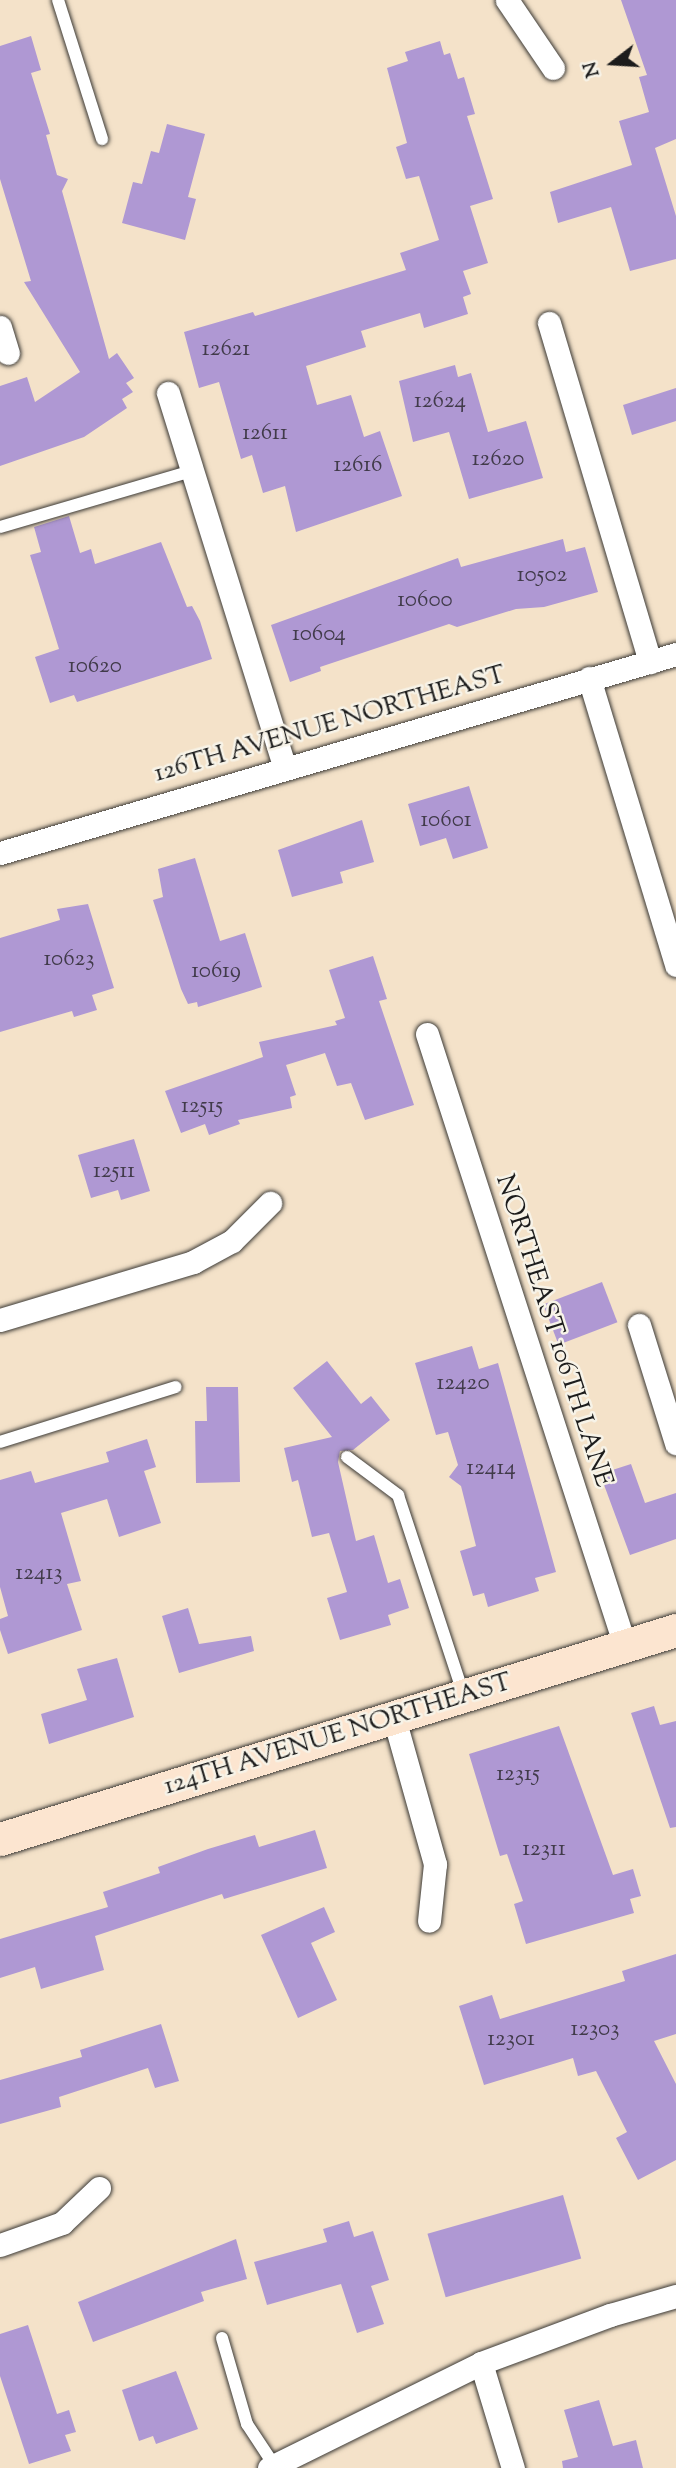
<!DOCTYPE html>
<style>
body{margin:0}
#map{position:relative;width:676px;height:2468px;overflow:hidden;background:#f4e2c9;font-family:"Sorts Mill Goudy",serif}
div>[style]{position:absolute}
.building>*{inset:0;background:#af98d3;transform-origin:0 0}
.roads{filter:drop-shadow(0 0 2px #3c3a36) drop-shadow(0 0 2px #3c3a36)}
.lane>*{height:12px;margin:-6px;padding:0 6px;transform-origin:6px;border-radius:6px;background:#fff}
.street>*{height:23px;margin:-11.5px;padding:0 11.5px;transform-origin:11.5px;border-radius:11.5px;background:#fff}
.secondary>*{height:33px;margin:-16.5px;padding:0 16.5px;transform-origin:16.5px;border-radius:16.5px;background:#fce5d0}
span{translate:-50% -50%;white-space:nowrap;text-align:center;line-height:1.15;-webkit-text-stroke:5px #f7f3e8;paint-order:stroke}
.number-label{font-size:23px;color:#413b4a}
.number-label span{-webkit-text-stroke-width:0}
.street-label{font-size:26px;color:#1c1c1c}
.north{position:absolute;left:578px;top:28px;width:70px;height:70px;-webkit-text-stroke:5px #f7f3e8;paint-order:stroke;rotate:253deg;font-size:19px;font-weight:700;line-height:28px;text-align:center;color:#1c1c1c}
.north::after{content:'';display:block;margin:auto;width:24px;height:32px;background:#1c1c1c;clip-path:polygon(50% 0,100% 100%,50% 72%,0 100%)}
</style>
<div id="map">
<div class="building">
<i style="clip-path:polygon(621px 0,676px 0,676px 139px,655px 148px,676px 216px,676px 259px,630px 271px,611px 207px,558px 223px,550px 192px,632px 165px,619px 121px,649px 112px,639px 77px,647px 75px)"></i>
<i style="clip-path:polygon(31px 36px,41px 70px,31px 73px,50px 134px,46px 135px,57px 175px,68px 179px,62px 191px,109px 359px,117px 353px,134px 378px,126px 383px,133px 392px,122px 399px,127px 408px,84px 437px,0 466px,0 386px,27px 377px,35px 402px,80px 372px,24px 282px,31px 281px,0 179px,0 46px)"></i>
<i style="clip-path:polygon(440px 41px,444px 55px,450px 53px,458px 79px,464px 77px,475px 114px,467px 116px,493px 199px,470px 206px,488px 263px,463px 271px,471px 294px,463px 297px,468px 314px,424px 328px,420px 313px,361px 331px,366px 347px,306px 366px,317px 405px,351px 395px,364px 437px,380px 431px,402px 496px,296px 532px,285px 486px,263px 493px,252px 455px,241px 459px,219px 382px,199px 388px,184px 332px,253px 312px,255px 316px,406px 270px,400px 253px,439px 240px,419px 176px,406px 179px,396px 147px,407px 143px,387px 68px,408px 61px,405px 52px)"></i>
<i style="clip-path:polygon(167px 124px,205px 134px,188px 197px,196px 199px,185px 240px,122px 223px,133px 182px,142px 184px,151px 151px,159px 153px)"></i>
<i style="clip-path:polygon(455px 365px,458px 377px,471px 373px,488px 432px,526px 421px,543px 478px,469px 499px,449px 432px,413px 442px,399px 381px)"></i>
<i style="clip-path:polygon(676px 388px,676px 421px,632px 435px,623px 405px)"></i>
<i style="clip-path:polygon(69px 516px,80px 553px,91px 549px,95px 564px,161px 542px,187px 607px,192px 606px,200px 621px,212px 659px,77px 702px,74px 695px,50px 703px,35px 657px,59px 649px,30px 555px,41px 552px,34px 527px)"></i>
<i style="clip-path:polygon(563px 539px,566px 552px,585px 547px,598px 592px,544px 607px,516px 609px,457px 627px,449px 624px,320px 667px,321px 671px,290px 682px,271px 625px,458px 558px,461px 567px)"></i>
<i style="clip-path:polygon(469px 786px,488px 848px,453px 859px,446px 838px,420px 846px,408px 804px)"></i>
<i style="clip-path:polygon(362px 820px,374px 862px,340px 872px,343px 883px,292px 897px,278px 850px)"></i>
<i style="clip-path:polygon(195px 858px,220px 941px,245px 933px,262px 987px,198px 1007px,197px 1002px,188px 1004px,181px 989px,153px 900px,163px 897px,158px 869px)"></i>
<i style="clip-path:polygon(88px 904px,114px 988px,92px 995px,97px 1010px,74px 1017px,72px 1011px,0 1032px,0 938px,60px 920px,57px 909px)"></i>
<i style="clip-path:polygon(373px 956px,387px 999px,379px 1001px,414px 1105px,365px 1120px,351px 1083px,337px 1086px,325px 1053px,286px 1065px,296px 1095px,290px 1097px,292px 1108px,238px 1120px,240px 1124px,209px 1135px,205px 1124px,181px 1133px,165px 1091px,263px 1057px,259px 1042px,337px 1025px,335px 1021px,345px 1018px,329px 970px)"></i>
<i style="clip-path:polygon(134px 1139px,150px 1191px,121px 1200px,118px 1190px,91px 1198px,78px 1155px)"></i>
<i style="left:602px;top:1282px;width:43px;height:63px;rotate:69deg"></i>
<i style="clip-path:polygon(472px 1346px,479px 1369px,498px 1363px,556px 1572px,535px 1578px,539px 1591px,488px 1607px,484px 1593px,473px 1596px,460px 1551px,476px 1546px,461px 1486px,449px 1477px,458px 1465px,448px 1432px,436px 1435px,415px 1363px)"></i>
<i style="clip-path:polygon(327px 1361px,361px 1404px,371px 1396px,390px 1420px,353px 1450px,340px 1451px,338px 1462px,356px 1541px,374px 1535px,388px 1583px,400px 1579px,409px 1608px,388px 1615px,391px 1625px,340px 1640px,327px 1598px,347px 1592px,329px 1533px,312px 1537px,298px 1480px,292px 1482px,284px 1448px,332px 1437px,293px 1388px)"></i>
<i style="clip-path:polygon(206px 1387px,238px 1387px,240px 1482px,196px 1483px,195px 1421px,207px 1421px)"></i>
<i style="clip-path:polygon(147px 1439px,156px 1467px,144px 1471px,161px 1523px,119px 1537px,107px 1499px,61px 1513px,81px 1581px,67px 1584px,82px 1630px,8px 1654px,0 1630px,0 1619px,8px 1616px,0 1587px,0 1480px,31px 1471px,35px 1483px,109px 1462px,106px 1452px)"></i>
<i style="clip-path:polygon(631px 1464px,645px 1503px,676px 1493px,676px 1539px,630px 1555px,600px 1474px)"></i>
<i style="clip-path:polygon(188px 1608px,199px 1644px,251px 1636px,254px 1651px,179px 1673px,162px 1616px)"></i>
<i style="clip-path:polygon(117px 1658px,134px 1717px,49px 1744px,41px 1714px,87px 1700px,77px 1669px)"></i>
<i style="clip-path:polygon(654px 1706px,660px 1725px,676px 1721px,676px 1827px,670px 1828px,631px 1713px)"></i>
<i style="clip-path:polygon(559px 1726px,613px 1875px,633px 1869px,641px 1896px,630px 1899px,634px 1913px,526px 1944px,514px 1904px,523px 1901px,507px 1854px,500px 1856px,469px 1754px)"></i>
<i style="clip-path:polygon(315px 1830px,327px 1868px,224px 1899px,222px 1894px,95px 1936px,104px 1970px,41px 1989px,35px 1967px,0 1978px,0 1939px,108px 1907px,103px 1892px,160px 1873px,158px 1867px,208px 1849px,255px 1835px,259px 1847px)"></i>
<i style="clip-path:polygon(324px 1907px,335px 1932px,311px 1943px,337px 2000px,298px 2018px,261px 1935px)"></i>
<i style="clip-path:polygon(676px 1954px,676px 2034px,654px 2041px,676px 2084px,676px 2160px,638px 2180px,616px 2138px,627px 2132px,596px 2071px,578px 2076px,573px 2058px,484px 2085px,459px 2006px,492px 1995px,500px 2019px,625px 1981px,622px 1971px)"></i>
<i style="clip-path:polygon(161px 2024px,179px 2081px,155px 2088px,148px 2068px,59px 2097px,61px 2107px,0 2124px,0 2080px,82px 2057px,80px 2050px)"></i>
<i style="left:563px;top:2195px;width:66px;height:141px;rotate:74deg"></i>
<i style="clip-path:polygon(349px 2221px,354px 2237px,373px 2231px,389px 2280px,371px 2286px,384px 2324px,357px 2333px,341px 2284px,267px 2305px,254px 2262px,327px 2242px,323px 2229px)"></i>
<i style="clip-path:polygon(236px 2239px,247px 2279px,201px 2292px,204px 2301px,93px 2342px,78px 2302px)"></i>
<i style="clip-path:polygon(28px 2325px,57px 2414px,69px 2410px,76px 2432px,65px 2435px,71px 2451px,29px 2464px,0 2376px,0 2334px)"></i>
<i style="clip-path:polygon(176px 2371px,198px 2429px,156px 2444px,153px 2436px,139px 2441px,122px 2390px)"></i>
<i style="clip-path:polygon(599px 2400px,613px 2446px,636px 2440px,643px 2468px,563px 2468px,562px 2461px,578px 2457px,564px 2410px)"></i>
</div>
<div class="roads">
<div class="lane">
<i style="left:58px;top:0;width:146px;rotate:72.4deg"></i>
<i style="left:0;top:527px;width:199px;rotate:-16.3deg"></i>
<i style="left:0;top:1442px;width:184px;rotate:-17.4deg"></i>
<i style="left:347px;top:1457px;width:64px;rotate:36.7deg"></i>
<i style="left:398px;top:1495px;width:212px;rotate:71.8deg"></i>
<i style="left:222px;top:2338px;width:90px;rotate:73.8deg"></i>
<i style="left:247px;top:2424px;width:49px;rotate:56.6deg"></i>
</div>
<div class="street">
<i style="left:507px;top:0;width:82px;rotate:55.9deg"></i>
<i style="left:549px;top:323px;width:354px;rotate:73.4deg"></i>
<i style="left:0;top:327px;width:27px;rotate:73deg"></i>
<i style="left:168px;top:393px;width:391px;rotate:72.7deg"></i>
<i style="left:589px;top:678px;width:300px;rotate:73.1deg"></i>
<i style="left:0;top:853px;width:705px;rotate:-16.4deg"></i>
<i style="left:427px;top:1034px;width:643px;rotate:72.07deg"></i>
<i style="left:0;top:1320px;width:202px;rotate:-16.7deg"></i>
<i style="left:193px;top:1262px;width:44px;rotate:-28.3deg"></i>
<i style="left:232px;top:1241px;width:54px;rotate:-45deg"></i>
<i style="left:639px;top:1325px;width:124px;rotate:72.6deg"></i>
<i style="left:394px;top:1718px;width:152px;rotate:74.3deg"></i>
<i style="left:435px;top:1864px;width:57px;rotate:96deg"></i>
<i style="left:0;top:2245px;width:66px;rotate:-19.5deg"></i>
<i style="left:62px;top:2223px;width:51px;rotate:-43.4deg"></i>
<i style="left:481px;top:2363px;width:110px;rotate:73.1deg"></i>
<i style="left:269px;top:2468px;width:237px;rotate:-26.3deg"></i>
<i style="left:481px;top:2363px;width:138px;rotate:-20.4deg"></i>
<i style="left:610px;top:2315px;width:69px;rotate:-16.1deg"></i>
</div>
<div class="secondary">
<i style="left:0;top:1839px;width:708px;rotate:-17.18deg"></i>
</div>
</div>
<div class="number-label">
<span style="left:226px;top:350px">12621</span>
<span style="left:440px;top:402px">12624</span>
<span style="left:265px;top:434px">12611</span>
<span style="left:498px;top:460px">12620</span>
<span style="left:358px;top:466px">12616</span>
<span style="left:542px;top:576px">10502</span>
<span style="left:425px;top:601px">10600</span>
<span style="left:319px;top:635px">10604</span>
<span style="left:95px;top:667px">10620</span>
<span style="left:446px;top:821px">10601</span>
<span style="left:69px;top:960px">10623</span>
<span style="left:216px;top:972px">10619</span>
<span style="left:202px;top:1107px">12515</span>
<span style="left:114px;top:1172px">12511</span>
<span style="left:463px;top:1384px">12420</span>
<span style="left:491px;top:1469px">12414</span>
<span style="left:39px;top:1574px">12413</span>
<span style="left:518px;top:1775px">12315</span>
<span style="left:544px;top:1850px">12311</span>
<span style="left:595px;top:2030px">12303</span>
<span style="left:511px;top:2040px">12301</span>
</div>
<div class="street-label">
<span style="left:330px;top:725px;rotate:-16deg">126TH AVENUE NORTHEAST</span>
<span style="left:553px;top:1331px;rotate:72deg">NORTHEAST 106TH LANE</span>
<span style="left:338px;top:1735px;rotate:-17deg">124TH AVENUE NORTHEAST</span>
</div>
<div class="north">N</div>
</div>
